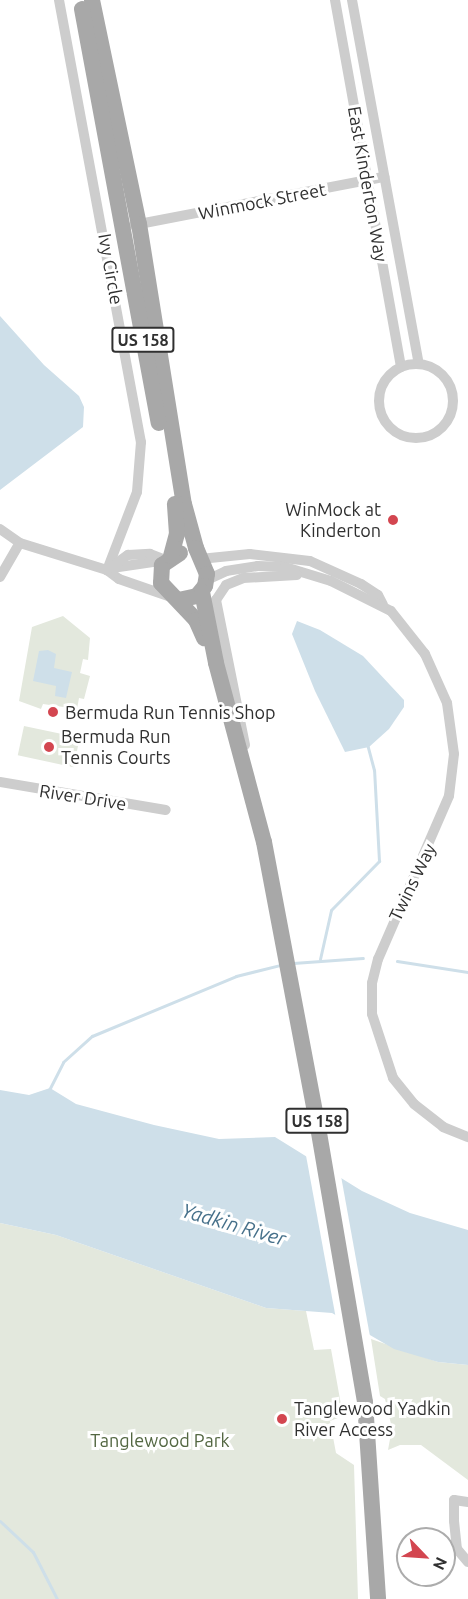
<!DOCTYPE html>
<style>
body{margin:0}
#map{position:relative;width:468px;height:1599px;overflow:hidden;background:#fff;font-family:Ubuntu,sans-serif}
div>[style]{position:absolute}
.green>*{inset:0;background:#e3e8dd;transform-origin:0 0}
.water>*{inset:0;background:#cedfe9}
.pier>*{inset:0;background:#fff}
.stream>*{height:3px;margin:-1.5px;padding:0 1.5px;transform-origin:1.5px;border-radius:1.5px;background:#cedfe9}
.minor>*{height:10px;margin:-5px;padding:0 5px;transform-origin:5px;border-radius:5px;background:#cdcdcd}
.minor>.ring{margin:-5px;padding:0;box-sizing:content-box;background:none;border:10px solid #cdcdcd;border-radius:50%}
.primary>*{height:16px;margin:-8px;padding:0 8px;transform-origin:8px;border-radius:8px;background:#a8a8a8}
.dots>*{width:16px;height:16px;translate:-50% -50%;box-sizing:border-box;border:3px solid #fff;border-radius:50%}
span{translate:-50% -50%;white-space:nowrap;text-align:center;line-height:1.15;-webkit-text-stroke:6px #fff;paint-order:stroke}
.shield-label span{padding:2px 4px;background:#fff;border:2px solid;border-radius:4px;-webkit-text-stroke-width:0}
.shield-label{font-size:16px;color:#303030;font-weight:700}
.street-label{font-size:18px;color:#303030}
.poi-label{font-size:18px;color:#303030}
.right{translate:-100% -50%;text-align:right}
.left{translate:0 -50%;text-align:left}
.park-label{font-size:18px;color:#536742}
.water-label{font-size:20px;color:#46708a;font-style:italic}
.north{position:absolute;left:396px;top:1527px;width:60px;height:60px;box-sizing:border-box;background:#fff;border:2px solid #acacac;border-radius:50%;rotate:115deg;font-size:16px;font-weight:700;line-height:24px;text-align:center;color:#303030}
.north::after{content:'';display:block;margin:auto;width:21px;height:27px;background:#d34650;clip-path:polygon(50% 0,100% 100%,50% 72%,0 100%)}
</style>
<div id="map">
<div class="green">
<i style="clip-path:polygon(63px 616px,90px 638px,88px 660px,83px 659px,80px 673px,90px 676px,84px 699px,79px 698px,77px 709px,43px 704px,41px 709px,19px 701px,32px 627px)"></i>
<i style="left:24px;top:726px;width:57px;height:30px;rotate:12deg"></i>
<i style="clip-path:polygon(0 1223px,56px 1235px,266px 1308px,306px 1311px,314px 1350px,331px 1349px,343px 1416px,330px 1421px,336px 1453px,354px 1465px,358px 1599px,0 1599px)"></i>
<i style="clip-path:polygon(371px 1339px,438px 1362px,468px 1365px,468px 1480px,421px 1445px,400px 1445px,388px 1450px,392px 1428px,385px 1399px,380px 1396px)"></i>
</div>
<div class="water">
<i style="clip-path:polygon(0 316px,44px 365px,79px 396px,84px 407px,83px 427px,0 490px)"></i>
<i style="clip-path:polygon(297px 621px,320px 630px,363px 656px,404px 700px,404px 707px,389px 729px,369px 747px,345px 752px,315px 691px,292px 634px)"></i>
<i style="clip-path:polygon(48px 650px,56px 654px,54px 668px,72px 672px,66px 698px,55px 696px,56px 686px,33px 681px,39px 651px)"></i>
<i style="clip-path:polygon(50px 1088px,76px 1104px,154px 1125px,219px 1139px,275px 1137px,362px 1191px,410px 1213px,468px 1230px,468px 1365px,438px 1362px,394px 1349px,332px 1313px,266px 1308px,56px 1235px,0 1223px,0 1090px,29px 1095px)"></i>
</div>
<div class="pier">
<i style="clip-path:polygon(305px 1150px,341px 1176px,371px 1342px,336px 1319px)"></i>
</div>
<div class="stream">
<i style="left:320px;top:959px;width:50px;rotate:-77.3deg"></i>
<i style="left:331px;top:910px;width:69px;rotate:-45.6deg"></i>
<i style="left:379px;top:861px;width:91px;rotate:-93.1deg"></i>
<i style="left:374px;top:770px;width:28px;rotate:-105deg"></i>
<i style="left:397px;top:961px;width:72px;rotate:8.8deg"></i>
<i style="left:293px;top:963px;width:70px;rotate:-4.1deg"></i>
<i style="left:49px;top:1090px;width:31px;rotate:-63deg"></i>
<i style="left:63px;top:1062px;width:39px;rotate:-42deg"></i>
<i style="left:92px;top:1036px;width:156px;rotate:-22.6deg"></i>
<i style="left:236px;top:976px;width:45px;rotate:-14deg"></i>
<i style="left:0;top:1521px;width:45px;rotate:43.2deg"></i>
<i style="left:33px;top:1552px;width:53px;rotate:62.9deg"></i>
</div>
<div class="minor">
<i style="left:59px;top:0;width:450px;rotate:79.5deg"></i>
<i style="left:141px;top:442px;width:50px;rotate:94.6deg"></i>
<i style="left:137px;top:492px;width:84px;rotate:111deg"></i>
<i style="left:335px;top:0;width:373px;rotate:79.8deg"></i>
<i style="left:352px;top:0;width:370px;rotate:79.6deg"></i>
<i style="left:134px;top:225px;width:255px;rotate:-10.9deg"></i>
<i class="ring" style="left:379px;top:364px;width:64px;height:64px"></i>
<i style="left:0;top:529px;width:24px;rotate:35deg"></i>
<i style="left:20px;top:543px;width:91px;rotate:17.2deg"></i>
<i style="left:107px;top:570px;width:15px;rotate:37deg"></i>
<i style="left:119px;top:579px;width:55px;rotate:19.1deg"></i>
<i style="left:200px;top:559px;width:50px;rotate:-5.7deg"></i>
<i style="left:250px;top:554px;width:60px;rotate:6.7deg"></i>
<i style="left:310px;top:561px;width:56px;rotate:24.3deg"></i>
<i style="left:361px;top:584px;width:20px;rotate:33deg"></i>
<i style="left:378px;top:595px;width:11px;rotate:63deg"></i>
<i style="left:112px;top:568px;width:55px;rotate:-8.4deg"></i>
<i style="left:107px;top:570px;width:26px;rotate:-36deg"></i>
<i style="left:128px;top:555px;width:22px;rotate:-3deg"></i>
<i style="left:150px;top:554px;width:17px;rotate:21deg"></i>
<i style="left:0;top:577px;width:39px;rotate:-60deg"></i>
<i style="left:207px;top:580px;width:21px;rotate:-25deg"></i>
<i style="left:226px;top:571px;width:32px;rotate:-9deg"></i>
<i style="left:258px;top:566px;width:27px;rotate:2deg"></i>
<i style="left:285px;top:567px;width:48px;rotate:16.9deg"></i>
<i style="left:331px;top:581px;width:67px;rotate:26.6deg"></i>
<i style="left:391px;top:611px;width:55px;rotate:51.7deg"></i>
<i style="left:425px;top:654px;width:54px;rotate:65.8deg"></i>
<i style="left:447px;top:703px;width:51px;rotate:82.2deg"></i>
<i style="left:454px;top:754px;width:42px;rotate:96.8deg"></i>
<i style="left:449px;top:796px;width:178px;rotate:113.5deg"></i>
<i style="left:378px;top:959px;width:25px;rotate:104deg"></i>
<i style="left:372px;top:983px;width:31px;rotate:90deg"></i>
<i style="left:372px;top:1014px;width:67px;rotate:71.8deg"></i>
<i style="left:393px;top:1078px;width:33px;rotate:51deg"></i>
<i style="left:414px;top:1104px;width:37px;rotate:38deg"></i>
<i style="left:443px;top:1127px;width:27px;rotate:22deg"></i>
<i style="left:245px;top:745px;width:148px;rotate:-101.3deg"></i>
<i style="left:216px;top:600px;width:18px;rotate:-56deg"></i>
<i style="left:226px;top:585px;width:18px;rotate:-22deg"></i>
<i style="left:243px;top:578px;width:54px;rotate:-3.2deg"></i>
<i style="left:0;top:782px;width:168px;rotate:9.6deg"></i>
<i style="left:468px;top:1502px;width:14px;rotate:-172deg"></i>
<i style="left:454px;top:1500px;width:21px;rotate:90deg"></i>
<i style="left:454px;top:1521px;width:28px;rotate:84deg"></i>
<i style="left:457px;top:1549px;width:17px;rotate:50deg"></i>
</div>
<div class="primary">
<i style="left:92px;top:0;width:229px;rotate:78.2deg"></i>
<i style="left:139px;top:224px;width:284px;rotate:80.9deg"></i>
<i style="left:184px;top:504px;width:46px;rotate:74.7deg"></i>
<i style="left:196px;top:548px;width:28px;rotate:67deg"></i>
<i style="left:207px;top:574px;width:12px;rotate:99deg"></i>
<i style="left:205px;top:586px;width:13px;rotate:129deg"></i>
<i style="left:197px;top:596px;width:19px;rotate:168deg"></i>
<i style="left:82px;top:9px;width:421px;rotate:79.5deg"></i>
<i style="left:180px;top:553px;width:22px;rotate:146deg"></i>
<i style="left:162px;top:565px;width:18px;rotate:93deg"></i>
<i style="left:161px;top:583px;width:51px;rotate:46.6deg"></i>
<i style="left:196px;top:620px;width:20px;rotate:66deg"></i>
<i style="left:171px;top:556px;width:23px;rotate:-75deg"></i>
<i style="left:177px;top:534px;width:30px;rotate:-94deg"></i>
<i style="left:202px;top:592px;width:72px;rotate:78.8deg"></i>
<i style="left:216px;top:663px;width:185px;rotate:75deg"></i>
<i style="left:264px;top:842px;width:290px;rotate:79.3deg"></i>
<i style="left:318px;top:1127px;width:279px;rotate:80.3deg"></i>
<i style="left:365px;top:1402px;width:197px;rotate:86.2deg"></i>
</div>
<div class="dots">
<i style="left:393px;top:520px;background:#d34650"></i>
<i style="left:53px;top:712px;background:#d34650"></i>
<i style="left:49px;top:747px;background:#d34650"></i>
<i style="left:282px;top:1419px;background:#d34650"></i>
</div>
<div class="shield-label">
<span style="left:143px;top:340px">US 158</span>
<span style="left:317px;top:1121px">US 158</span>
</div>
<div class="street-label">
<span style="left:368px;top:184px;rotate:80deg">East Kinderton Way</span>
<span style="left:262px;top:201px;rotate:-11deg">Winmock Street</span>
<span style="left:111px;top:269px;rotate:80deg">Ivy Circle</span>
<span style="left:83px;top:797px;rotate:9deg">River Drive</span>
<span style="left:412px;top:882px;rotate:-64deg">Twins Way</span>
</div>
<div class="poi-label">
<span class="right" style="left:381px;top:520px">WinMock at<br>Kinderton</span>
<span class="left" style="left:65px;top:712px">Bermuda Run Tennis Shop</span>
<span class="left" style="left:61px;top:747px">Bermuda Run<br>Tennis Courts</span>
<span class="left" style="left:294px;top:1419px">Tanglewood Yadkin<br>River Access</span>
</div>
<div class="park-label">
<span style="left:160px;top:1440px">Tanglewood Park</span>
</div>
<div class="water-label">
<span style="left:234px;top:1224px;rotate:16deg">Yadkin River</span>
</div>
<div class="north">N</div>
</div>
